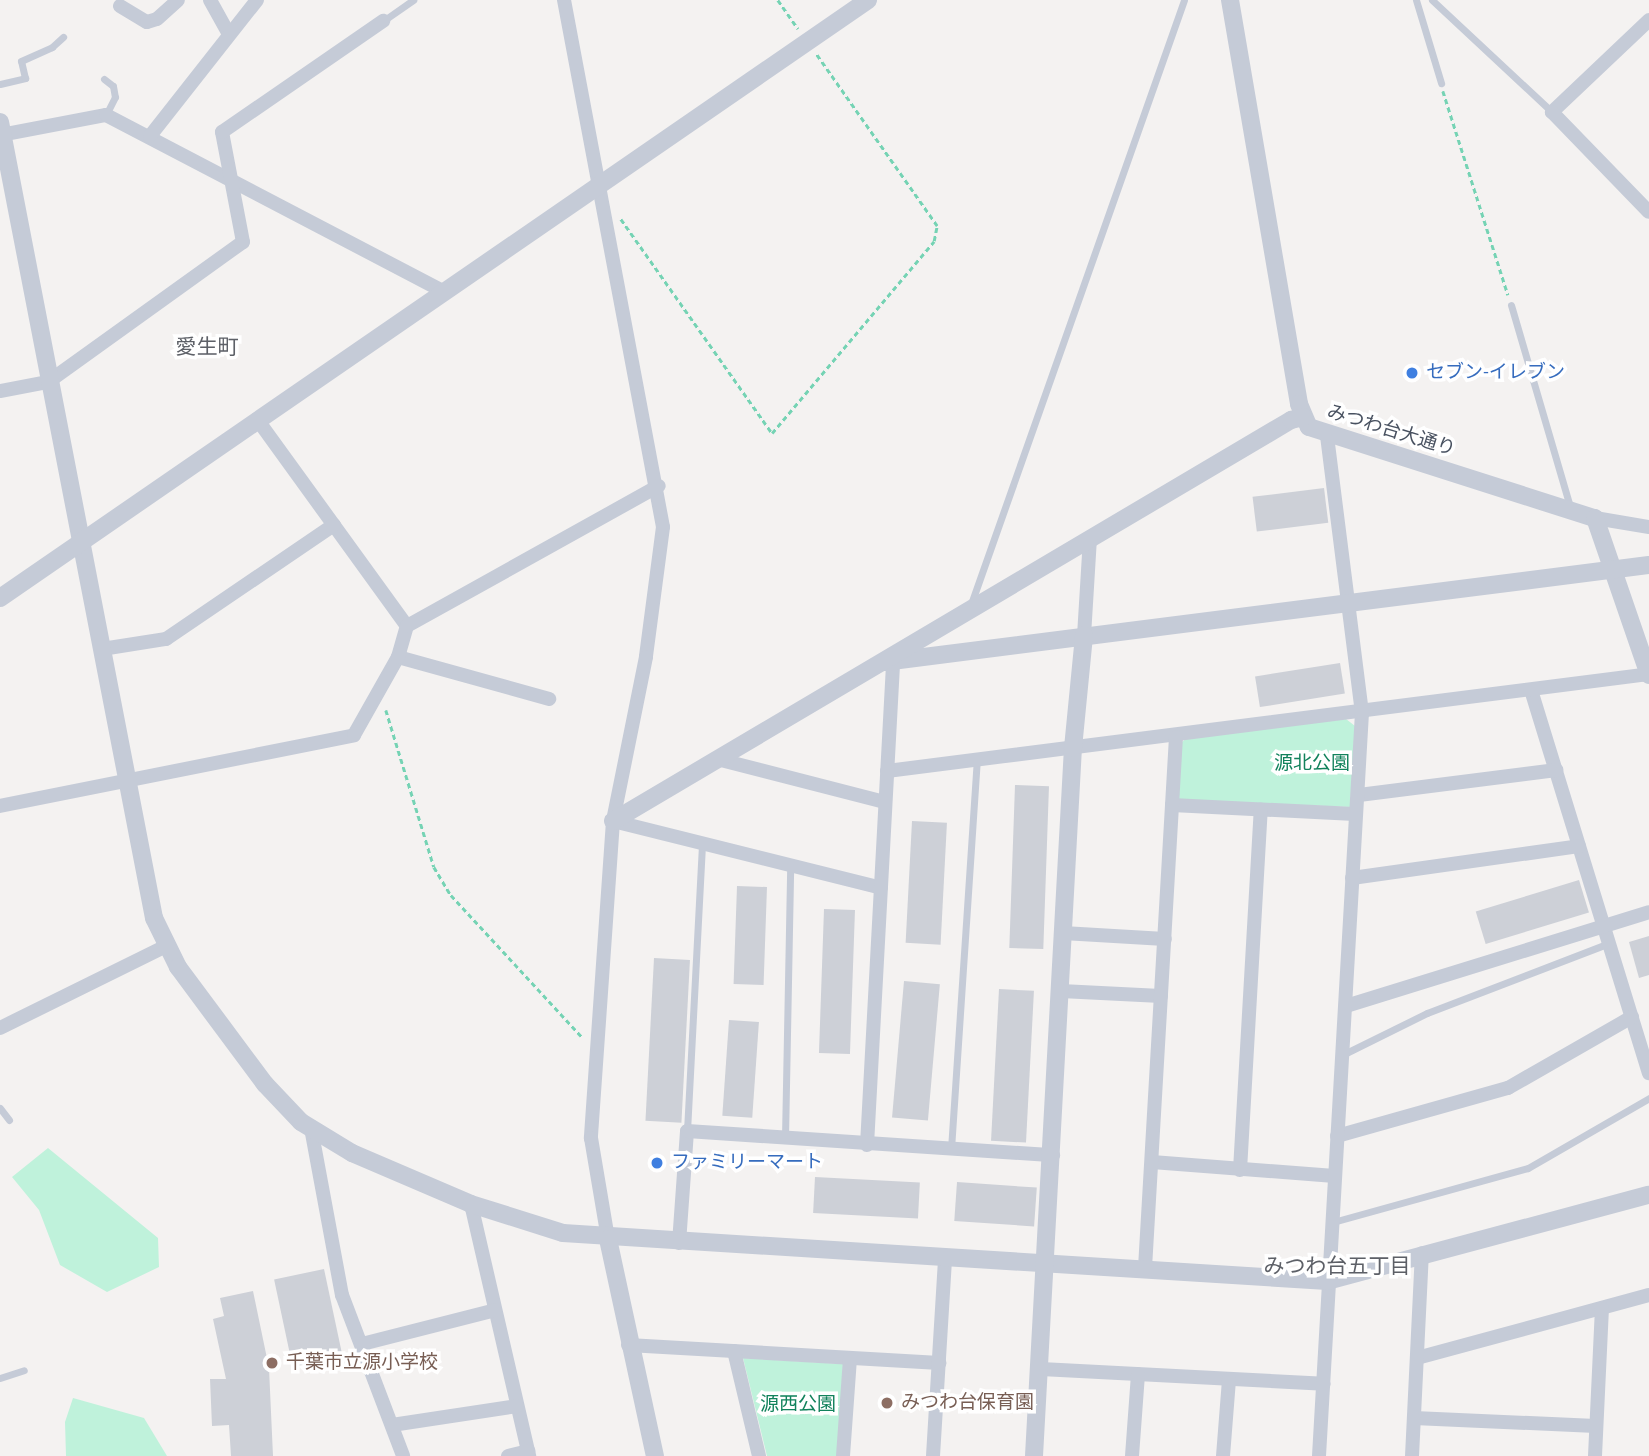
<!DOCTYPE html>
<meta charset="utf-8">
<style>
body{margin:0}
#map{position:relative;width:1649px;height:1456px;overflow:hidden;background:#f4f2f1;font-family:"Source Sans 3","Noto Sans JP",sans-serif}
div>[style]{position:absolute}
.green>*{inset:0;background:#bff2db}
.building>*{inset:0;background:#cdd0d7;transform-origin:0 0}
.path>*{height:2.5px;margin-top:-1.25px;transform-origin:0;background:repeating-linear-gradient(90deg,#75d3b4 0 5px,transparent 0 8.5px)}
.service>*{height:7px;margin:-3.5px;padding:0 3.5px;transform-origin:3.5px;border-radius:3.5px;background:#c5cbd7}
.minor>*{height:14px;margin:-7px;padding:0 7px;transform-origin:7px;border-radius:7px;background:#c5cbd7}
.tertiary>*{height:18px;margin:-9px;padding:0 9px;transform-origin:9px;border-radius:9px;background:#c5cbd7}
.dots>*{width:19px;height:19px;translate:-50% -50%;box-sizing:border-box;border:4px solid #fff;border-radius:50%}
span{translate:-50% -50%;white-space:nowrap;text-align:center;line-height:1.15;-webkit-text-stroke:7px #fff;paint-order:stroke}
.shop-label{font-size:19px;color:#366cbe}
.left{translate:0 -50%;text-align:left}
.street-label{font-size:19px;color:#485160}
.park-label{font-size:19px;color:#12825c}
.education-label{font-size:19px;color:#785e54}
.neighbourhood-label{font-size:21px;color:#5d6067}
</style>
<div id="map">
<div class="green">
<i style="clip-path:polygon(1346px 719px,1355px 726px,1350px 807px,1178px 800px,1182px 742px,1187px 738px)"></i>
<i style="clip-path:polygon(48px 1148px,158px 1238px,159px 1267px,107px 1292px,60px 1265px,39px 1210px,12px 1177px)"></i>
<i style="clip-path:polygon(743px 1358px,843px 1364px,838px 1456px,767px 1456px)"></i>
<i style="clip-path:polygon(73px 1398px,144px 1418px,167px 1456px,66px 1456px,65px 1422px)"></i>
</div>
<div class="building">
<i style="left:1324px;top:488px;width:35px;height:72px;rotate:83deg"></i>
<i style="left:1340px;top:663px;width:31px;height:86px;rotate:81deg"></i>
<i style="left:1015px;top:785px;width:34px;height:163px;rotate:2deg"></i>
<i style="left:912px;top:821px;width:35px;height:122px;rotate:3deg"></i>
<i style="left:1579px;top:880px;width:34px;height:108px;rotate:73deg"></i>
<i style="left:737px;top:886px;width:30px;height:98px;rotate:2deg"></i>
<i style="left:824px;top:909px;width:31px;height:144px;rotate:2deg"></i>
<i style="clip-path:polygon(1649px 936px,1649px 975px,1639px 978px,1629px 942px)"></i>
<i style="left:654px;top:958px;width:36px;height:163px;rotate:3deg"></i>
<i style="left:904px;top:981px;width:36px;height:137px;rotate:5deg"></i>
<i style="left:999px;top:989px;width:35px;height:152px;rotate:3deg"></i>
<i style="left:729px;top:1020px;width:30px;height:96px;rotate:4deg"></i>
<i style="left:815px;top:1177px;width:105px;height:36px;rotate:3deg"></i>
<i style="left:957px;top:1182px;width:80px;height:39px;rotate:4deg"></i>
<i style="left:324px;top:1269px;width:89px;height:51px;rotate:78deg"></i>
<i style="clip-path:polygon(253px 1291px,269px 1368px,273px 1456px,231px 1456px,229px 1425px,212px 1426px,210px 1379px,226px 1379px,213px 1319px,224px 1316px,220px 1298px)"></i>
</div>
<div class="path">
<i style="left:778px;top:0;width:35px;rotate:55deg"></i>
<i style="left:1443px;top:91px;width:214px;rotate:72.3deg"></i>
<i style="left:621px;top:219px;width:262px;rotate:54.8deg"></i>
<i style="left:772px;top:433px;width:251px;rotate:-49.8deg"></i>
<i style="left:934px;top:241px;width:15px;rotate:-79deg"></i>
<i style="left:937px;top:226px;width:210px;rotate:-125.1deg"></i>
<i style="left:386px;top:710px;width:164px;rotate:73deg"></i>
<i style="left:434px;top:867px;width:33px;rotate:59deg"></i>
<i style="left:451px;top:895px;width:195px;rotate:47.3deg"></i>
</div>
<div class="service">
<i style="left:1416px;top:0;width:87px;rotate:73.2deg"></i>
<i style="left:1432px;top:0;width:164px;rotate:43deg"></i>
<i style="left:383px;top:21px;width:37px;rotate:-35deg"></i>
<i style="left:104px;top:79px;width:11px;rotate:38deg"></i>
<i style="left:113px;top:86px;width:11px;rotate:80deg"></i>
<i style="left:115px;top:97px;width:20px;rotate:117deg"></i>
<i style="left:0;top:84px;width:26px;rotate:-13deg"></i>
<i style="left:25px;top:78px;width:17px;rotate:-103deg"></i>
<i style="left:21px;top:61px;width:34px;rotate:-24deg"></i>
<i style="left:52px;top:47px;width:15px;rotate:-42deg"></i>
<i style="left:1511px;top:305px;width:210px;rotate:73.7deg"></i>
<i style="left:971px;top:604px;width:640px;rotate:-70.57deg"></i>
<i style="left:1342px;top:1055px;width:95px;rotate:-26.3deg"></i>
<i style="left:1427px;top:1013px;width:195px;rotate:-21deg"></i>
<i style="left:0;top:1108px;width:15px;rotate:53deg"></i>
<i style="left:687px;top:1131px;width:288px;rotate:-87deg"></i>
<i style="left:785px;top:1138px;width:272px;rotate:-88.9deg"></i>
<i style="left:951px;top:1149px;width:390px;rotate:-86.2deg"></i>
<i style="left:1333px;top:1222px;width:202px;rotate:-15.5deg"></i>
<i style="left:1528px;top:1168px;width:140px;rotate:-30deg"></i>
<i style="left:0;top:1378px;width:25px;rotate:-18deg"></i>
</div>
<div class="minor">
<i style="left:210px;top:0;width:39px;rotate:61deg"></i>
<i style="left:564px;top:0;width:536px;rotate:79.36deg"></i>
<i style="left:663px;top:527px;width:131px;rotate:97.5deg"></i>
<i style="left:646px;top:657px;width:167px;rotate:101.4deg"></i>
<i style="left:613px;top:821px;width:318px;rotate:94deg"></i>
<i style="left:591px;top:1138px;width:102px;rotate:80.4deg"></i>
<i style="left:120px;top:6px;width:31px;rotate:31deg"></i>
<i style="left:147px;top:22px;width:10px;rotate:-17deg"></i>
<i style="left:157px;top:19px;width:28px;rotate:-42deg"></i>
<i style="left:1649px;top:20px;width:134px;rotate:136.5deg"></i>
<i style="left:1552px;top:112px;width:139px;rotate:45.9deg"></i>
<i style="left:0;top:135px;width:108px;rotate:-10.7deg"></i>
<i style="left:106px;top:115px;width:382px;rotate:27.6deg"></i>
<i style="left:150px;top:136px;width:173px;rotate:-51.8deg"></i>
<i style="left:0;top:391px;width:49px;rotate:-10.6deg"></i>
<i style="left:48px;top:382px;width:240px;rotate:-35.7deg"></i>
<i style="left:243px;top:242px;width:112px;rotate:-100.8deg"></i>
<i style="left:222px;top:132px;width:196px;rotate:-34.6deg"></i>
<i style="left:257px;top:419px;width:256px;rotate:54.1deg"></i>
<i style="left:1595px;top:518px;width:55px;rotate:9.5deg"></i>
<i style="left:1084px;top:636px;width:98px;rotate:-86.5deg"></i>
<i style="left:102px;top:649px;width:65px;rotate:-8.9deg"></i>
<i style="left:166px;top:639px;width:203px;rotate:-34.2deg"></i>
<i style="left:398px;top:657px;width:157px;rotate:15.5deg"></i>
<i style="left:1531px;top:690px;width:401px;rotate:72.9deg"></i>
<i style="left:717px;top:759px;width:173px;rotate:14.4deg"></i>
<i style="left:887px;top:771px;width:768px;rotate:-7.25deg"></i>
<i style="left:1359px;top:795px;width:199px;rotate:-7.2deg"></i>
<i style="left:1172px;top:805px;width:183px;rotate:2.8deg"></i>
<i style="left:0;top:806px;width:361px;rotate:-11.3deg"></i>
<i style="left:354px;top:735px;width:90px;rotate:-60.6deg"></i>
<i style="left:398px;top:657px;width:32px;rotate:-74deg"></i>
<i style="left:407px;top:626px;width:288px;rotate:-29.1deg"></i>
<i style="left:613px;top:821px;width:276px;rotate:14deg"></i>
<i style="left:1352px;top:878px;width:229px;rotate:-8deg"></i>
<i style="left:1063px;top:933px;width:102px;rotate:3.4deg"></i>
<i style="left:1061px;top:991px;width:100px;rotate:2.9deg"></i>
<i style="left:1346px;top:1006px;width:317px;rotate:-17.2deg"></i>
<i style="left:0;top:1028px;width:183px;rotate:-26.3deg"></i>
<i style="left:311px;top:1128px;width:170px;rotate:79.5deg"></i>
<i style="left:342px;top:1295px;width:172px;rotate:69.2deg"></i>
<i style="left:1337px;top:1136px;width:178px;rotate:-15.7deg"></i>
<i style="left:1508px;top:1088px;width:143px;rotate:-29.8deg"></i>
<i style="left:867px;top:1145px;width:485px;rotate:-86.9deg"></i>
<i style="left:1152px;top:1162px;width:183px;rotate:4.4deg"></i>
<i style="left:1240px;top:1170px;width:361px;rotate:-86.7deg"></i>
<i style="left:471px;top:1204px;width:259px;rotate:77deg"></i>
<i style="left:679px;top:1243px;width:112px;rotate:-85.9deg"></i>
<i style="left:687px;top:1131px;width:367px;rotate:3.8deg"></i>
<i style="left:1145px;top:1268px;width:532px;rotate:-86.66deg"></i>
<i style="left:362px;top:1344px;width:137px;rotate:-14.3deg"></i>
<i style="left:628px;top:1345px;width:312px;rotate:3.3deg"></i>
<i style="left:734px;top:1351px;width:108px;rotate:76.6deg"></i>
<i style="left:1417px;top:1358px;width:240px;rotate:-15.2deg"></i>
<i style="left:1041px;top:1369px;width:283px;rotate:3deg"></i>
<i style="left:1414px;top:1418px;width:182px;rotate:2.5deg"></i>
<i style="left:392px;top:1425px;width:126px;rotate:-8.6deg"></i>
<i style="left:508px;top:1456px;width:21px;rotate:-14deg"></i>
<i style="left:843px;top:1456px;width:98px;rotate:-85.9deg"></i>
<i style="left:933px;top:1456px;width:198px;rotate:-86.5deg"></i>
<i style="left:1132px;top:1456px;width:82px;rotate:-85.8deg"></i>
<i style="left:1223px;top:1456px;width:77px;rotate:-85.5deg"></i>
<i style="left:1319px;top:1456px;width:744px;rotate:-86.69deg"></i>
<i style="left:1362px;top:713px;width:279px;rotate:-97.2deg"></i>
<i style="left:1412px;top:1456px;width:203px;rotate:-87.2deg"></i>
<i style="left:1595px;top:1456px;width:148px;rotate:-87.3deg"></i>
</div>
<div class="tertiary">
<i style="left:1230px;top:0;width:410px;rotate:80.3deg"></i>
<i style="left:1299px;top:404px;width:25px;rotate:67deg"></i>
<i style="left:1309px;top:427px;width:300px;rotate:17.7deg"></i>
<i style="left:1595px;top:518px;width:166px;rotate:71deg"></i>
<i style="left:0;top:122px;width:811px;rotate:79.05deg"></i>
<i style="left:154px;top:918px;width:55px;rotate:63.9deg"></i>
<i style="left:178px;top:967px;width:146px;rotate:53.4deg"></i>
<i style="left:265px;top:1084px;width:52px;rotate:46.5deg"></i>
<i style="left:301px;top:1122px;width:60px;rotate:31.3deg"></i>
<i style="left:352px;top:1153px;width:129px;rotate:23.2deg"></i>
<i style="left:471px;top:1204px;width:96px;rotate:17.5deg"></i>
<i style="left:563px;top:1233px;width:766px;rotate:3.6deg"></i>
<i style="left:1327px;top:1281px;width:333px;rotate:-15deg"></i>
<i style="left:0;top:598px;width:1054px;rotate:-34.56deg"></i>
<i style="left:884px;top:662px;width:771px;rotate:-7.23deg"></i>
<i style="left:613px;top:821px;width:788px;rotate:-30.6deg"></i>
<i style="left:1291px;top:420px;width:13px;rotate:-13deg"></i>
<i style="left:608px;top:1239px;width:222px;rotate:77.8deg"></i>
<i style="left:1034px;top:1456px;width:709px;rotate:-86.85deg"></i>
<i style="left:1073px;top:748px;width:113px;rotate:-84.4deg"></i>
</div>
<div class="dots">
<i style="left:1412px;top:373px;background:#3f7fe0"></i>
<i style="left:657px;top:1163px;background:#3f7fe0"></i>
<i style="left:272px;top:1363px;background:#8d6e63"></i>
<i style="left:887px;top:1403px;background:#8d6e63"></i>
</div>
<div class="shop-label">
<span class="left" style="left:1426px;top:373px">セブン-イレブン</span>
<span class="left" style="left:671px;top:1163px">ファミリーマート</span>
</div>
<div class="street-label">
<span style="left:1391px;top:431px;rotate:17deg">みつわ台大通り</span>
</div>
<div class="park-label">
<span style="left:1312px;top:764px">源北公園</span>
<span style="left:798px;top:1405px">源西公園</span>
</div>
<div class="education-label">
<span class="left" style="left:286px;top:1363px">千葉市立源小学校</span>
<span class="left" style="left:901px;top:1403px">みつわ台保育園</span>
</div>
<div class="neighbourhood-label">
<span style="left:207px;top:347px">愛生町</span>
<span style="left:1337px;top:1266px">みつわ台五丁目</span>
</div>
</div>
